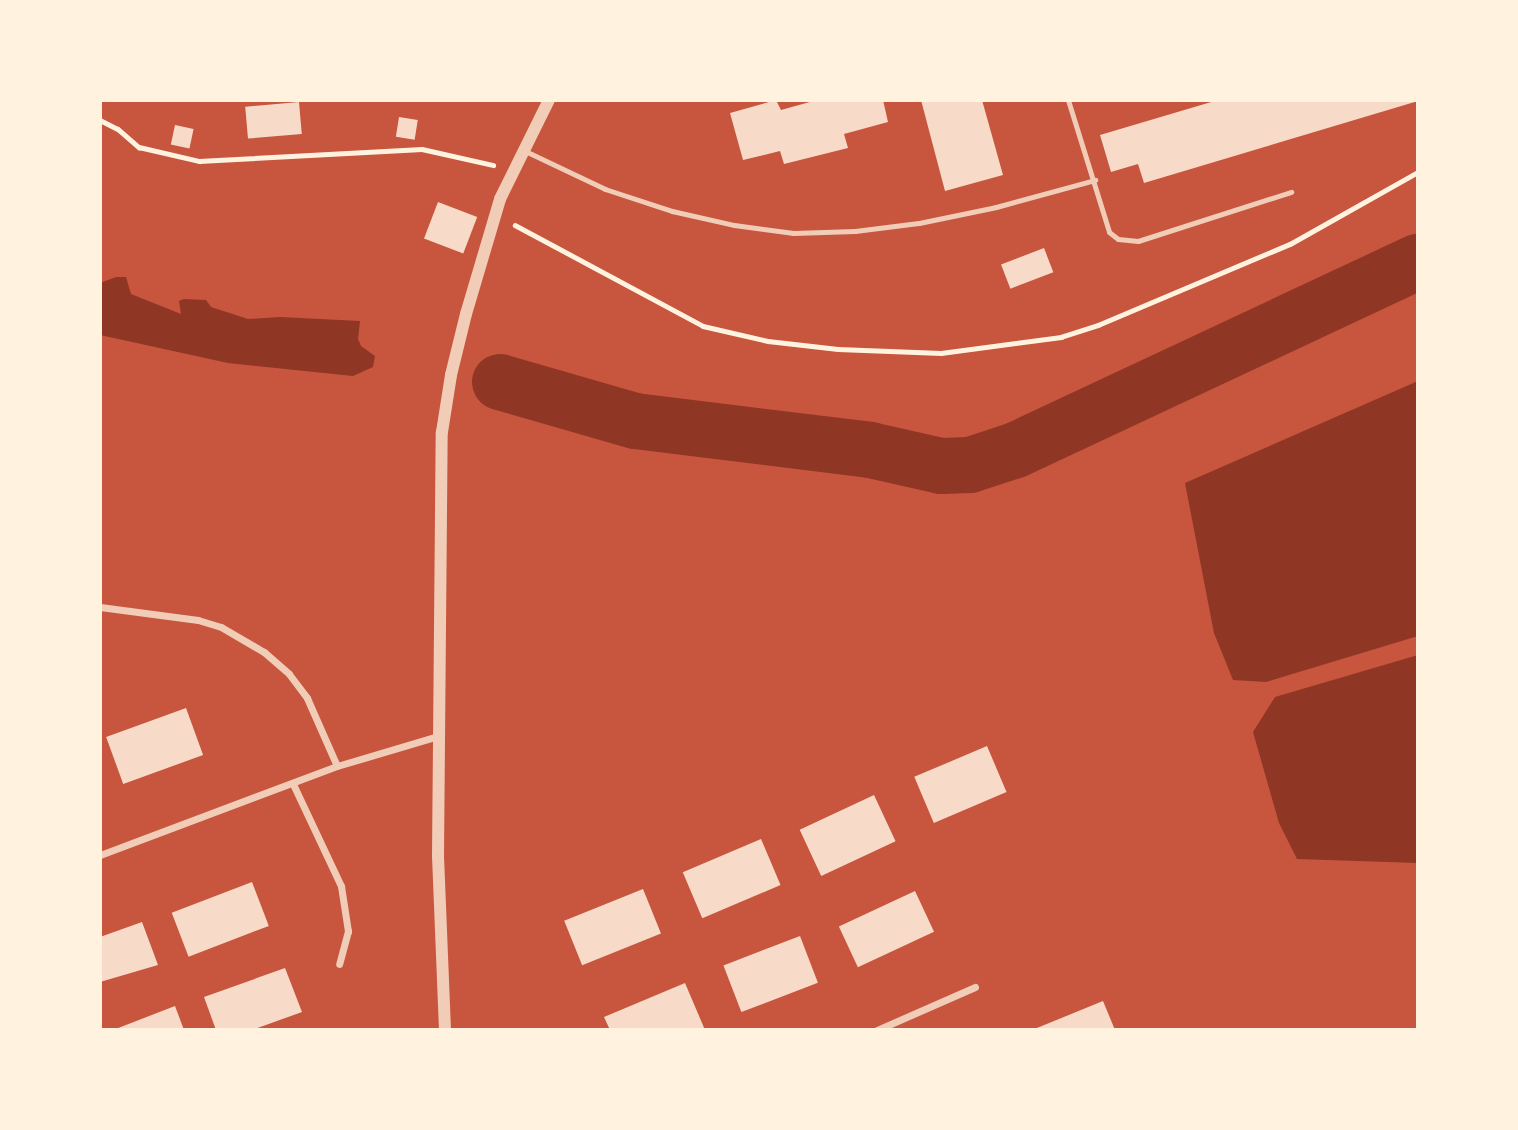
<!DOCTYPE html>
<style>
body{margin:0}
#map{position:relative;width:1518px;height:1130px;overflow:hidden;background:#c8553d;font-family:"Varela Round",sans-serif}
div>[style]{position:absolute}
.water>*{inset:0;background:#8f3625}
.river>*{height:56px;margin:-28px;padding:0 28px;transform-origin:28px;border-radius:28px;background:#8f3625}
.building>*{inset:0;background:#f7dbc8;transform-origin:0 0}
.path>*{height:4.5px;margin:-2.25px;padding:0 2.25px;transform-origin:2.25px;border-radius:2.25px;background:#fff3e0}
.service>*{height:5px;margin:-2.5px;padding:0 2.5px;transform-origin:2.5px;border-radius:2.5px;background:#f1ccb7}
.minor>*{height:7px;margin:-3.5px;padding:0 3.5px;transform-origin:3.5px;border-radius:3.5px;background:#f1ccb7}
.tertiary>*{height:12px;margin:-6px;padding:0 6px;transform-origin:6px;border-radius:6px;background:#f1ccb7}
span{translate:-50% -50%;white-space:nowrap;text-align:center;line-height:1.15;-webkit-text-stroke:5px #fff3e0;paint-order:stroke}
.frame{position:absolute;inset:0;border:102px solid #fff3e0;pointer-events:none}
</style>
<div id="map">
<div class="water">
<i style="clip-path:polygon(116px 277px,126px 277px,131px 294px,181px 314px,179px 301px,184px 299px,206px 300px,211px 307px,248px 319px,280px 317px,360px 321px,358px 339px,361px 346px,375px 356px,373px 367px,353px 376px,228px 363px,100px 335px,100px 283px)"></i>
<i style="clip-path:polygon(1418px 381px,1418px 636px,1266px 682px,1233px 680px,1214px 633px,1185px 483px)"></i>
<i style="clip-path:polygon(1418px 655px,1418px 863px,1297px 859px,1279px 823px,1253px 732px,1275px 697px)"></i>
</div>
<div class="river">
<i style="left:500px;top:382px;width:141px;rotate:16.1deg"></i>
<i style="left:635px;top:421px;width:237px;rotate:7deg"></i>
<i style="left:870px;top:450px;width:73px;rotate:12.7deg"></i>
<i style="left:941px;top:466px;width:29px;rotate:-2deg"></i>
<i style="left:970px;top:465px;width:48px;rotate:-18.1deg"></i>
<i style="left:1016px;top:450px;width:444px;rotate:-25.1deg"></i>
</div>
<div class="building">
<i style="clip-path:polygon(776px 100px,781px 110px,817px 100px,883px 100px,888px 122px,844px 134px,848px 148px,784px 164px,780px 151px,743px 160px,730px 113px)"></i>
<i style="clip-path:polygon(921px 100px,982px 100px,1003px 175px,945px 191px)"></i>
<i style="clip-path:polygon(1218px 100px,1418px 100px,1418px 101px,1144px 183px,1138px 164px,1111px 172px,1100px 135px)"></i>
<i style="left:299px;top:102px;width:32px;height:54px;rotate:85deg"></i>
<i style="left:399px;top:117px;width:19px;height:20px;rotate:9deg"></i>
<i style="left:175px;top:125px;width:19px;height:20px;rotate:12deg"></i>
<i style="left:438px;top:202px;width:42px;height:39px;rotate:21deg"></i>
<i style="left:1044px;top:248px;width:26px;height:46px;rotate:69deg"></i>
<i style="left:186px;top:708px;width:50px;height:85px;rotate:70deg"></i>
<i style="left:987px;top:746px;width:50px;height:79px;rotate:67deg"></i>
<i style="left:874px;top:795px;width:51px;height:82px;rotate:65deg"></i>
<i style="left:761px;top:839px;width:50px;height:85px;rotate:67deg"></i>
<i style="left:252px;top:882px;width:47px;height:86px;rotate:69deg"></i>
<i style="left:643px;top:889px;width:48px;height:85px;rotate:68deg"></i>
<i style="left:915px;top:891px;width:45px;height:84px;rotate:65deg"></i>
<i style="clip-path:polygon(142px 922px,158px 965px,100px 982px,100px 937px)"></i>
<i style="left:800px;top:936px;width:50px;height:82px;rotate:69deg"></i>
<i style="clip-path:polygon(285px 968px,302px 1012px,252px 1030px,216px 1030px,204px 997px)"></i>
<i style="clip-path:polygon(685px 983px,705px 1030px,610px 1030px,604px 1017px)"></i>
<i style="clip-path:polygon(1103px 1001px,1115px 1030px,1032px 1030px)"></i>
<i style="clip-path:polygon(175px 1006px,184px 1030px,113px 1030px)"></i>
</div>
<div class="path">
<i style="left:100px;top:120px;width:20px;rotate:27deg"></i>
<i style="left:118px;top:129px;width:28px;rotate:41deg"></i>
<i style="left:139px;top:147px;width:62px;rotate:13.1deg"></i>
<i style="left:199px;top:161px;width:223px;rotate:-3.1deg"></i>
<i style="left:422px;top:149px;width:73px;rotate:12.7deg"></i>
<i style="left:515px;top:225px;width:213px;rotate:28.2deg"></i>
<i style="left:703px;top:326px;width:67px;rotate:13deg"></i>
<i style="left:768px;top:341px;width:70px;rotate:6.5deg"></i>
<i style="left:838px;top:349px;width:103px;rotate:2.2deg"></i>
<i style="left:941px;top:353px;width:121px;rotate:-7.6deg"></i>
<i style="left:1061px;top:337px;width:39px;rotate:-18deg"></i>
<i style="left:1098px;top:325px;width:208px;rotate:-22.9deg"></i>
<i style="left:1290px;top:244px;width:147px;rotate:-29.4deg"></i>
</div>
<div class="service">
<i style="left:1068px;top:100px;width:138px;rotate:72.7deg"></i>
<i style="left:1109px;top:232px;width:11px;rotate:38deg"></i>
<i style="left:1118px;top:239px;width:20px;rotate:6deg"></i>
<i style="left:1138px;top:241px;width:161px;rotate:-17.8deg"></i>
<i style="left:523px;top:150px;width:91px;rotate:25.4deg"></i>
<i style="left:605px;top:189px;width:71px;rotate:18.2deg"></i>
<i style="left:672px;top:211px;width:64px;rotate:12.7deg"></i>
<i style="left:734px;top:225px;width:60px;rotate:7.7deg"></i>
<i style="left:793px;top:233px;width:62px;rotate:-1.8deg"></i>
<i style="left:855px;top:231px;width:64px;rotate:-7.1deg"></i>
<i style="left:919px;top:223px;width:79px;rotate:-11.7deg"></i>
<i style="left:996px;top:207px;width:103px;rotate:-15.3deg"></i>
</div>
<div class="minor">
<i style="left:100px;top:607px;width:99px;rotate:7.6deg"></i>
<i style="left:198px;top:620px;width:24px;rotate:17deg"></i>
<i style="left:221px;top:627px;width:50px;rotate:30.2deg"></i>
<i style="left:264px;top:652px;width:33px;rotate:41deg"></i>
<i style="left:289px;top:674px;width:30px;rotate:53deg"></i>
<i style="left:307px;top:698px;width:74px;rotate:66.2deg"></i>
<i style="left:293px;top:784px;width:113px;rotate:64.8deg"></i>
<i style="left:341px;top:886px;width:46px;rotate:81.2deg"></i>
<i style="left:348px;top:931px;width:34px;rotate:105deg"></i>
<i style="left:100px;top:855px;width:253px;rotate:-20.6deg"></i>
<i style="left:337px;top:766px;width:105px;rotate:-16.5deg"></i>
<i style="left:877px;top:1030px;width:107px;rotate:-23.7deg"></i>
</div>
<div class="tertiary">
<i style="left:445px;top:1030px;width:174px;rotate:-92.3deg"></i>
<i style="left:438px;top:856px;width:424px;rotate:-89.5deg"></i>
<i style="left:442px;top:432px;width:58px;rotate:-81deg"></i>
<i style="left:451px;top:375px;width:63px;rotate:-76.2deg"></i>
<i style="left:466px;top:314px;width:120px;rotate:-73.5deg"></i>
<i style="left:500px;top:199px;width:110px;rotate:-63.7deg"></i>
</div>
<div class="frame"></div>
</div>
